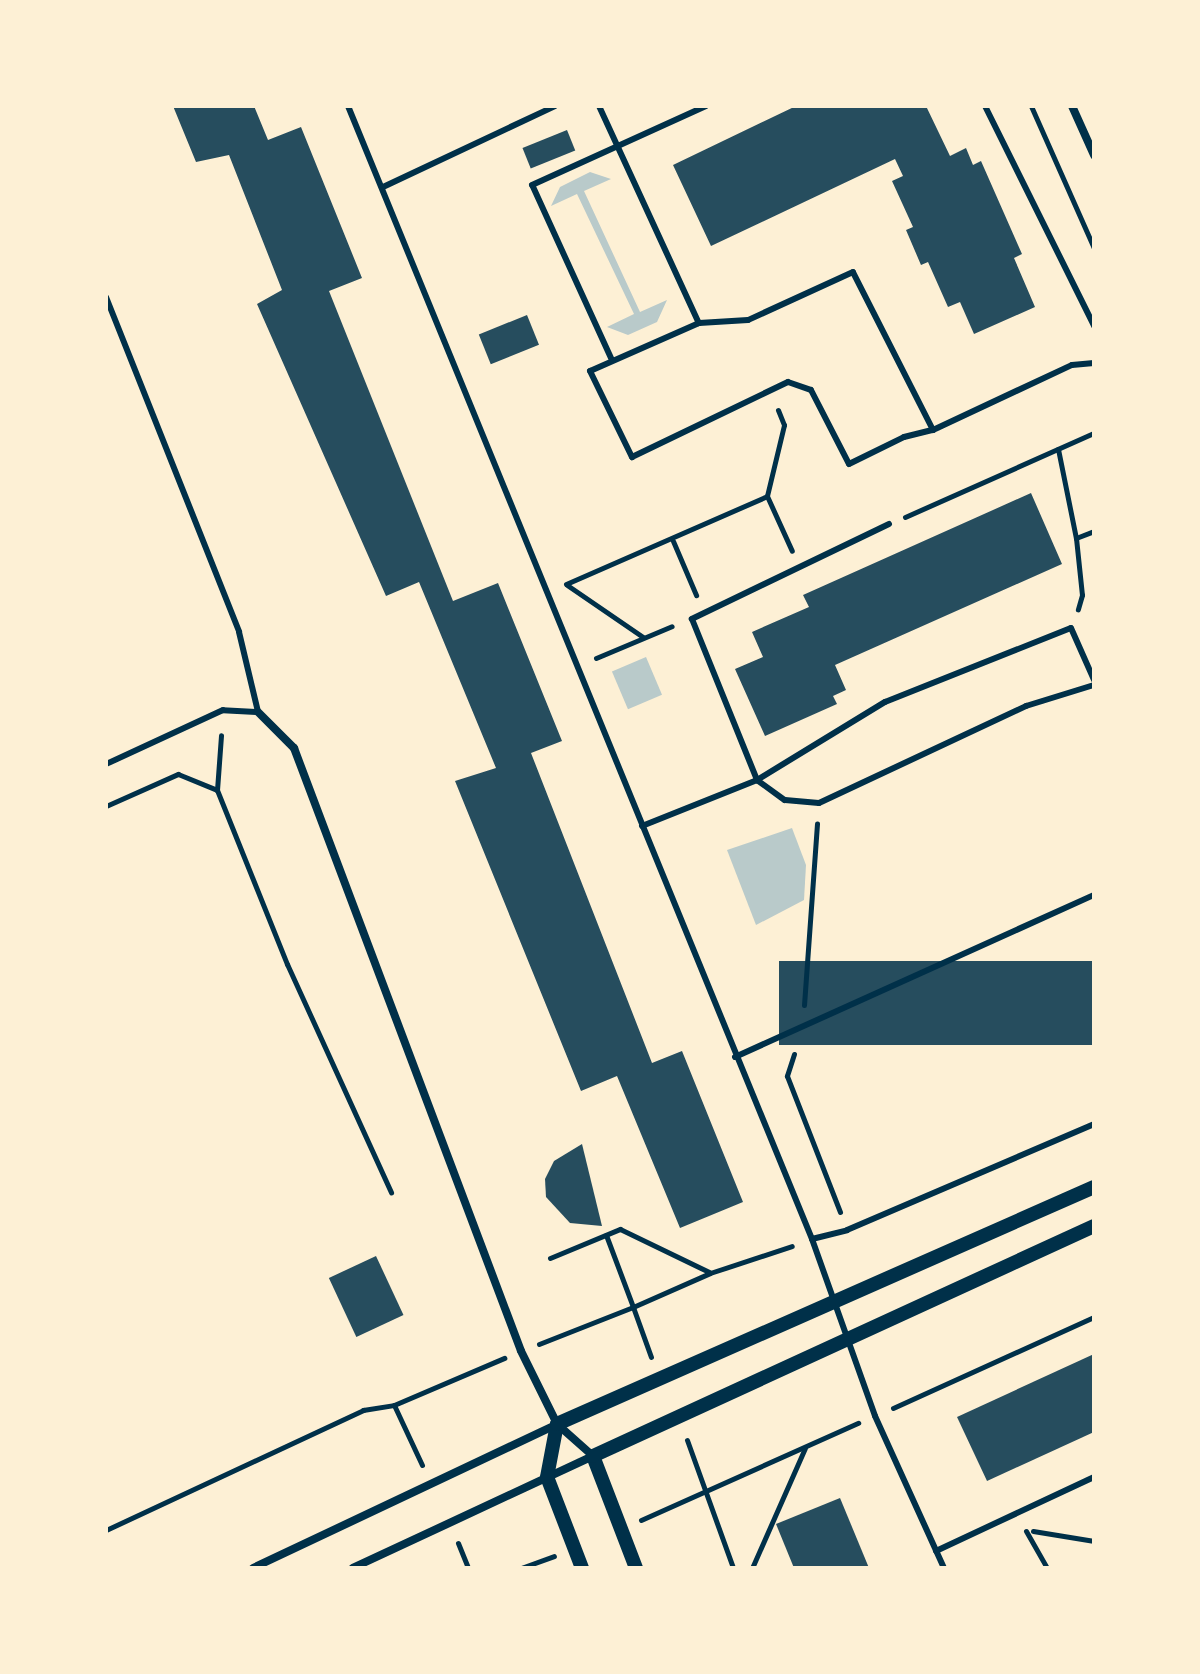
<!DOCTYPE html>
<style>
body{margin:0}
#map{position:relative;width:1200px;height:1674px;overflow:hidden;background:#fdf0d5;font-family:Helvetica,sans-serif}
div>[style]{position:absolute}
.green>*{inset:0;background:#b9caca;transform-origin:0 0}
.building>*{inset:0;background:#264d5e;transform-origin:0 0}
.path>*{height:5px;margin:-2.5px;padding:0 2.5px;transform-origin:2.5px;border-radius:2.5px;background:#003049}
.service>*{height:6px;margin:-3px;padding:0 3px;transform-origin:3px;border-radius:3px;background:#003049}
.minor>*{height:8px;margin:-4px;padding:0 4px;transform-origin:4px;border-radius:4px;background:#003049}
.tertiary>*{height:14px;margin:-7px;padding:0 7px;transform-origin:7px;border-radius:7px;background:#003049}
span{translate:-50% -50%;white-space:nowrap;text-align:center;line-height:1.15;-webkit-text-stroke:6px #fdf0d5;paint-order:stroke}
.frame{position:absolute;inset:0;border:108px solid #fdf0d5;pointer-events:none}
</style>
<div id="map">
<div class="green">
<i style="clip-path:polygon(590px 172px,611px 179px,584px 191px,640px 312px,667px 300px,657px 322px,628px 335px,607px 327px,634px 314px,577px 194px,551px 206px,560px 187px)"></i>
<i style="left:646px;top:657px;width:41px;height:37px;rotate:67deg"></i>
<i style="clip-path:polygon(792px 828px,806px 865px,804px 900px,756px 925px,727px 850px)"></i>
</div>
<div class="building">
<i style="clip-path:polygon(173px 106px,254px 106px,268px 140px,301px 127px,362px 278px,329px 291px,453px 601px,498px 583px,562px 741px,531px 753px,652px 1063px,682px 1051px,743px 1202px,680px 1228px,617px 1076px,581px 1091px,455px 781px,496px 768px,419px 582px,386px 596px,257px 304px,282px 290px,229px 155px,196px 162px)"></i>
<i style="clip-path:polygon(796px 106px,926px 106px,950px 156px,966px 148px,973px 165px,981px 161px,1022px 254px,1014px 258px,1035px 307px,974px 334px,960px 302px,948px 307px,928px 262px,921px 265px,906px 230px,913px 227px,892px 181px,903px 176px,895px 159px,711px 246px,673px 165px)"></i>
<i style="left:567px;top:130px;width:22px;height:48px;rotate:68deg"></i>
<i style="left:527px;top:315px;width:32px;height:52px;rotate:68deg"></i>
<i style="clip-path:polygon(1031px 493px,1062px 564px,835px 665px,846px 690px,833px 696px,837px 704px,765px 736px,735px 669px,763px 657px,752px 632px,809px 607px,803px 595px)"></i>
<i style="left:1094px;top:961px;width:84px;height:315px;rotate:90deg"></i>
<i style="clip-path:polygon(582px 1144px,602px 1226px,570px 1223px,546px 1197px,545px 1179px,554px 1161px)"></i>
<i style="left:376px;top:1256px;width:65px;height:52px;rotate:65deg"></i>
<i style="clip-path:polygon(1094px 1354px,1094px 1432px,987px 1481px,957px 1417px)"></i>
<i style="clip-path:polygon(840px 1498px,869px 1568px,794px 1568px,776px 1524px)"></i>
</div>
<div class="path">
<i style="left:1031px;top:106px;width:155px;rotate:66.1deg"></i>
<i style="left:778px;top:410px;width:16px;rotate:68deg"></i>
<i style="left:784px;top:425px;width:73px;rotate:103.5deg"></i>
<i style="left:767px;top:496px;width:60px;rotate:65.6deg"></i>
<i style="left:1058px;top:449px;width:91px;rotate:78.6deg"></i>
<i style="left:1076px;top:538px;width:57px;rotate:84deg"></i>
<i style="left:1082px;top:595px;width:15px;rotate:106deg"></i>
<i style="left:905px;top:517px;width:207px;rotate:-24deg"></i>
<i style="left:1076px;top:538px;width:19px;rotate:-21deg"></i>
<i style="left:673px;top:541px;width:59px;rotate:66.9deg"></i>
<i style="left:566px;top:584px;width:219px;rotate:-23.6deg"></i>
<i style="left:567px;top:585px;width:92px;rotate:34.4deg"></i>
<i style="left:596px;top:658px;width:82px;rotate:-22.8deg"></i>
<i style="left:217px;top:790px;width:55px;rotate:-85.8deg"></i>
<i style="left:106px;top:806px;width:79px;rotate:-24deg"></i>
<i style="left:178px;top:774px;width:42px;rotate:22.3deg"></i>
<i style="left:217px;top:790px;width:188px;rotate:68.1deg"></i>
<i style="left:287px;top:964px;width:251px;rotate:65.5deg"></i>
<i style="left:804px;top:1005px;width:182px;rotate:-85.9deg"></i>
<i style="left:794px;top:1054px;width:23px;rotate:108deg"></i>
<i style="left:787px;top:1076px;width:146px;rotate:68.7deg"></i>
<i style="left:606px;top:1235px;width:77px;rotate:69.4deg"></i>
<i style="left:633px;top:1307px;width:84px;rotate:-23.8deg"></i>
<i style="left:710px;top:1273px;width:86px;rotate:-18.2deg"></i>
<i style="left:550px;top:1258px;width:76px;rotate:-22.5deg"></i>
<i style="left:620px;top:1229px;width:99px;rotate:25.8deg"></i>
<i style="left:539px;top:1344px;width:101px;rotate:-21.5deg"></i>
<i style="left:633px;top:1307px;width:53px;rotate:70.2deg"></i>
<i style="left:893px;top:1408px;width:221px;rotate:-24.4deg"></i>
<i style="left:687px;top:1440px;width:136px;rotate:70.2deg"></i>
<i style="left:422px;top:1465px;width:66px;rotate:-115deg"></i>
<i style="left:394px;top:1405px;width:120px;rotate:-23.1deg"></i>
<i style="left:641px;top:1520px;width:238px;rotate:-24.1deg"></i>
<i style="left:106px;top:1530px;width:284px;rotate:-25deg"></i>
<i style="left:363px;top:1410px;width:31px;rotate:-9deg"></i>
<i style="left:1026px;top:1531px;width:43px;rotate:60.4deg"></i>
<i style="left:1033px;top:1531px;width:62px;rotate:9.3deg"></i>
<i style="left:458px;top:1543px;width:27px;rotate:68deg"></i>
<i style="left:521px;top:1568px;width:35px;rotate:-20deg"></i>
<i style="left:752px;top:1568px;width:131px;rotate:-66.2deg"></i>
</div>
<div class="service">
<i style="left:348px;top:106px;width:1224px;rotate:67.73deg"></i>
<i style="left:812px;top:1239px;width:188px;rotate:70.4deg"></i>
<i style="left:875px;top:1416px;width:167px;rotate:65.6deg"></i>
<i style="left:599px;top:106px;width:239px;rotate:65.3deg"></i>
<i style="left:985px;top:106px;width:246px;rotate:63.6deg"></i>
<i style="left:383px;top:187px;width:190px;rotate:-25.2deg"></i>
<i style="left:106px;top:297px;width:360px;rotate:68.3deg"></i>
<i style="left:239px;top:632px;width:82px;rotate:76.6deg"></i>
<i style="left:258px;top:712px;width:35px;rotate:-177deg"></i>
<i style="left:223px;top:710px;width:129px;rotate:155.2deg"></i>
<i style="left:611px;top:358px;width:190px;rotate:-114.5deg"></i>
<i style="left:532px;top:185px;width:191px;rotate:-24.4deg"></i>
<i style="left:933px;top:430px;width:177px;rotate:-116.9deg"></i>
<i style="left:853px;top:272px;width:115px;rotate:155.4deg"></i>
<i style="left:748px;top:320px;width:49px;rotate:176.5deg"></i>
<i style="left:699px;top:323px;width:119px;rotate:156.2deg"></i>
<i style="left:590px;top:371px;width:96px;rotate:64deg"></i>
<i style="left:632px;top:457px;width:173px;rotate:-25.7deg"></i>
<i style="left:788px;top:382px;width:24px;rotate:19deg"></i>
<i style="left:811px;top:390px;width:83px;rotate:62.8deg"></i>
<i style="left:849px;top:464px;width:61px;rotate:-26.1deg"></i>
<i style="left:904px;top:437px;width:30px;rotate:-14deg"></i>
<i style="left:933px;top:430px;width:153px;rotate:-25.1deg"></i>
<i style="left:1072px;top:365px;width:22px;rotate:-5deg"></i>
<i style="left:889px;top:524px;width:219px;rotate:154.3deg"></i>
<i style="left:692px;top:619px;width:174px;rotate:68deg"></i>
<i style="left:757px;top:780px;width:34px;rotate:36deg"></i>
<i style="left:785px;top:800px;width:34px;rotate:5deg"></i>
<i style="left:819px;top:803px;width:229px;rotate:-25.1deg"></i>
<i style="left:1026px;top:706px;width:71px;rotate:-17.2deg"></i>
<i style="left:642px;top:826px;width:124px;rotate:-21.8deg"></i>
<i style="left:757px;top:780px;width:150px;rotate:-31.4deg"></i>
<i style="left:885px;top:702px;width:200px;rotate:-21.7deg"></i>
<i style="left:1071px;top:628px;width:57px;rotate:66.1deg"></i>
<i style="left:735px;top:1057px;width:394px;rotate:-24.3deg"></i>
<i style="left:812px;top:1239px;width:36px;rotate:-14deg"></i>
<i style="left:847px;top:1230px;width:269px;rotate:-23.2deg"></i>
<i style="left:936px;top:1551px;width:174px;rotate:-25.1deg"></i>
</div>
<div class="minor">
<i style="left:1072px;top:106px;width:54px;rotate:65.8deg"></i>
<i style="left:258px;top:712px;width:51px;rotate:45deg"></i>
<i style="left:294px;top:748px;width:644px;rotate:69.37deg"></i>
<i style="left:521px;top:1351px;width:81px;rotate:63.7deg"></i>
<i style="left:557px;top:1424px;width:48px;rotate:41.6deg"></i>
<i style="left:593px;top:1456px;width:265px;rotate:155deg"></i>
<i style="left:253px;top:1568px;width:335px;rotate:-25.3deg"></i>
</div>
<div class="tertiary">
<i style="left:582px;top:1568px;width:97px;rotate:-111deg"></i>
<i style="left:547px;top:1477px;width:54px;rotate:-79.3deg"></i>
<i style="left:557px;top:1424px;width:587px;rotate:-23.81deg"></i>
<i style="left:636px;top:1568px;width:120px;rotate:-111deg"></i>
<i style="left:593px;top:1456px;width:551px;rotate:-24.66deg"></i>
</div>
<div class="frame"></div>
</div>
